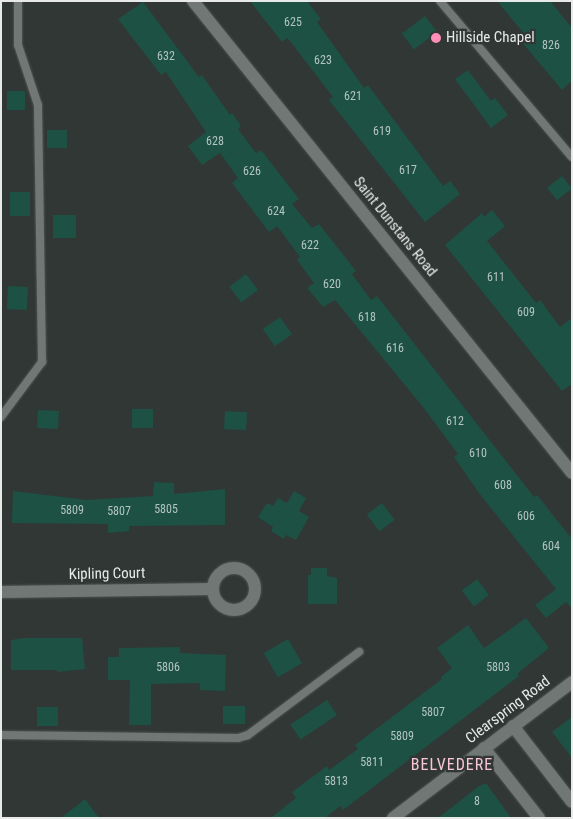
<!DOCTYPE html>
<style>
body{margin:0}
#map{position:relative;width:573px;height:819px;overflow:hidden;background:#313735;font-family:"Roboto Condensed",sans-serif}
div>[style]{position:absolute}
.building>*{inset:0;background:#1d5144;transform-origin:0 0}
.roads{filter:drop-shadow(0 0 1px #4f5351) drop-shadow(0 0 1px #4f5351)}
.service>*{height:8px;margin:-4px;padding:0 4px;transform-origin:4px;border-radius:4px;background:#717775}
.minor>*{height:12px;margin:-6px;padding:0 6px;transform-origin:6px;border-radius:6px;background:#717775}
.minor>.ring{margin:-6px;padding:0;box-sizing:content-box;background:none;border:12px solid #717775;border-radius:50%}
.dots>*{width:14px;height:14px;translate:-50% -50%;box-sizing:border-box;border:2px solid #313735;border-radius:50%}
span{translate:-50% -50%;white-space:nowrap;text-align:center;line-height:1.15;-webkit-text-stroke:4.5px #313735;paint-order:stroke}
.number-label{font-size:12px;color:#b4c4c0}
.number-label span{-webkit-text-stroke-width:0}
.poi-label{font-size:15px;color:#e7eae9}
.left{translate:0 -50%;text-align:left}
.street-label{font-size:15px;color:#e7eae9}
.neighbourhood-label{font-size:16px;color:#f8c6d7;letter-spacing:1px}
.frame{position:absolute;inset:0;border:2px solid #e7eae9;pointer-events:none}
</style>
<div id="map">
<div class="building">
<i style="clip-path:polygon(250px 1px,307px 1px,321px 19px,317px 22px,364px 88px,368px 85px,443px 186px,450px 181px,460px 194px,425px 222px,329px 100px,333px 97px,290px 41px,287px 38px,282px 42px)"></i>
<i style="clip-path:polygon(497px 1px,550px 1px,572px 28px,572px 81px,562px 90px,520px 40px,525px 35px)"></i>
<i style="clip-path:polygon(143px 2px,199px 77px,202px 75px,230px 115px,232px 113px,241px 126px,238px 129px,256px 153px,261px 150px,299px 199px,292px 204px,312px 228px,319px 224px,356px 271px,352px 274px,371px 300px,377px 296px,534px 497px,537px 495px,572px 539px,572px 608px,566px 602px,546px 618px,535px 605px,556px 589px,479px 493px,454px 457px,458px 454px,423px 407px,335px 300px,323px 307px,307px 288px,314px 283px,297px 260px,300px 257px,277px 226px,269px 232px,232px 183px,238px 178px,220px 153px,202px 165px,188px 146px,206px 132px,166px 72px,161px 75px,118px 19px)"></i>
<i style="left:425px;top:16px;width:20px;height:29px;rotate:53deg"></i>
<i style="clip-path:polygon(468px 70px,491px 101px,495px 98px,508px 115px,491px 128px,455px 79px)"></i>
<i style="left:7px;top:91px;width:18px;height:19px"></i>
<i style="left:47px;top:130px;width:20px;height:18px"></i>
<i style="left:562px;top:176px;width:16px;height:19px;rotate:52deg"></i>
<i style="left:10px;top:192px;width:20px;height:24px"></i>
<i style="clip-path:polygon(492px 210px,505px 226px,487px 241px,536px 303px,540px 300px,560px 327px,572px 318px,572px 384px,562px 391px,445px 245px,482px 213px,484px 217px)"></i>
<i style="left:53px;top:215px;width:23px;height:23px"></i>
<i style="left:246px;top:274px;width:20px;height:21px;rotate:53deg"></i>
<i style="left:8px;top:286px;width:20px;height:23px;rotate:3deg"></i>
<i style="left:280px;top:317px;width:21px;height:21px;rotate:55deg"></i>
<i style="left:132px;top:409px;width:21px;height:19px"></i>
<i style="left:38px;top:410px;width:21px;height:18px;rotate:3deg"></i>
<i style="left:225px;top:411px;width:22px;height:18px;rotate:3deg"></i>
<i style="clip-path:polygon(154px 482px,174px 483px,174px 494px,225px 489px,225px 525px,129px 526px,129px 531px,108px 533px,108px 524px,12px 523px,13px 491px,87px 500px,153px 496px)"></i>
<i style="clip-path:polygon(294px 491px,306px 498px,299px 511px,309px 517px,296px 540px,286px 535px,284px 539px,271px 531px,273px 527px,258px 517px,267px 503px,273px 506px,278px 498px,287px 503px)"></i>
<i style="left:382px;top:503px;width:21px;height:19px;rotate:53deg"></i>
<i style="clip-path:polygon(311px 568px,327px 568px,327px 576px,337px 578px,337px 604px,308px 604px,308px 575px,311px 575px)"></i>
<i style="left:477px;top:579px;width:20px;height:19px;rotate:53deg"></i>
<i style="clip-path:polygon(526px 618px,549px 648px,517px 674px,519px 676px,343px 810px,340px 806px,325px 818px,271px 818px,296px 798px,292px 792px,327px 766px,329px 770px,358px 749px,355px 745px,442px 679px,441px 677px,452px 668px,437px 648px,468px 625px,484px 648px)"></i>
<i style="clip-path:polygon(25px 638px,82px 638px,85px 669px,57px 672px,57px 670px,11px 670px,11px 640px)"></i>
<i style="left:288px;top:639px;width:28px;height:28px;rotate:60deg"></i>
<i style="clip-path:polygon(180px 647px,180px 653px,226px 655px,225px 691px,200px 690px,200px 683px,151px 684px,151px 725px,129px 725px,130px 680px,108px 680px,108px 657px,119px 657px,119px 648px)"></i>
<i style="left:327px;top:700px;width:18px;height:44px;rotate:56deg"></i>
<i style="left:223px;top:706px;width:22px;height:18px"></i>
<i style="left:37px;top:707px;width:21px;height:19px"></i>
<i style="clip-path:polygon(572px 717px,572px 758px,552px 732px)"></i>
<i style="clip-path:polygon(486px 783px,511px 818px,438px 818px,479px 786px)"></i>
<i style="clip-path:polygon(85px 799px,99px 818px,61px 818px)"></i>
</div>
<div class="roads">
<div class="service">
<i style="left:440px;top:1px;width:204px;rotate:49.8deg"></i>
<i style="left:1px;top:417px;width:69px;rotate:-53.3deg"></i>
<i style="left:42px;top:362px;width:257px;rotate:-90.9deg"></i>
<i style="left:38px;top:105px;width:63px;rotate:-108.4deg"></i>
<i style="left:18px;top:45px;width:44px;rotate:-90deg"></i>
<i style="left:1px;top:735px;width:237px;rotate:0.7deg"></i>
<i style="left:238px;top:738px;width:10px;rotate:-17deg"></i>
<i style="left:248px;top:735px;width:139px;rotate:-36.8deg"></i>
</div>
<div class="minor">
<i style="left:193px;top:1px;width:605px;rotate:51.24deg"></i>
<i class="ring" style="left:213px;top:568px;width:30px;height:30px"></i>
<i style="left:1px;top:592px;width:212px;rotate:-0.8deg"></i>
<i style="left:513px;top:726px;width:96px;rotate:52.2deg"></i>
<i style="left:484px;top:748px;width:89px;rotate:51.8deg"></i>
<i style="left:393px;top:818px;width:225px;rotate:-37.2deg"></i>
</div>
</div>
<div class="dots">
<i style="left:436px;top:38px;background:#ff8eb9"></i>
</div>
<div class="number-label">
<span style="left:293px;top:23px">625</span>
<span style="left:551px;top:46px">826</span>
<span style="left:166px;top:57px">632</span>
<span style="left:323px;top:61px">623</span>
<span style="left:353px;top:97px">621</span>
<span style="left:382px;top:132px">619</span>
<span style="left:215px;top:142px">628</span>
<span style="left:408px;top:171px">617</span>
<span style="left:252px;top:172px">626</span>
<span style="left:276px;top:212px">624</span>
<span style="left:310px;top:246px">622</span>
<span style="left:496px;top:278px">611</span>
<span style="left:332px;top:285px">620</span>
<span style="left:526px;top:313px">609</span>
<span style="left:367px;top:318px">618</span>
<span style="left:395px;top:349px">616</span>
<span style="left:455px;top:422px">612</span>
<span style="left:478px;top:454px">610</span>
<span style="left:503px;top:486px">608</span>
<span style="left:166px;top:510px">5805</span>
<span style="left:72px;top:511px">5809</span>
<span style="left:119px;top:512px">5807</span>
<span style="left:526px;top:517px">606</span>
<span style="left:551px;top:547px">604</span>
<span style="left:168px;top:668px">5806</span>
<span style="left:498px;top:668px">5803</span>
<span style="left:433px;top:713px">5807</span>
<span style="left:402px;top:737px">5809</span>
<span style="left:372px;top:763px">5811</span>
<span style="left:336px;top:782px">5813</span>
<span style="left:477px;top:802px">8</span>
</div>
<div class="poi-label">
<span class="left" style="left:446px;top:38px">Hillside Chapel</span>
</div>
<div class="street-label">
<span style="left:395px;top:227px;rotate:51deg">Saint Dunstans Road</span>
<span style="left:107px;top:574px;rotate:-1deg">Kipling Court</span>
<span style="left:508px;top:710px;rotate:-37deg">Clearspring Road</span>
</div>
<div class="neighbourhood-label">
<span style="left:452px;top:765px">BELVEDERE</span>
</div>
<div class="frame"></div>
</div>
